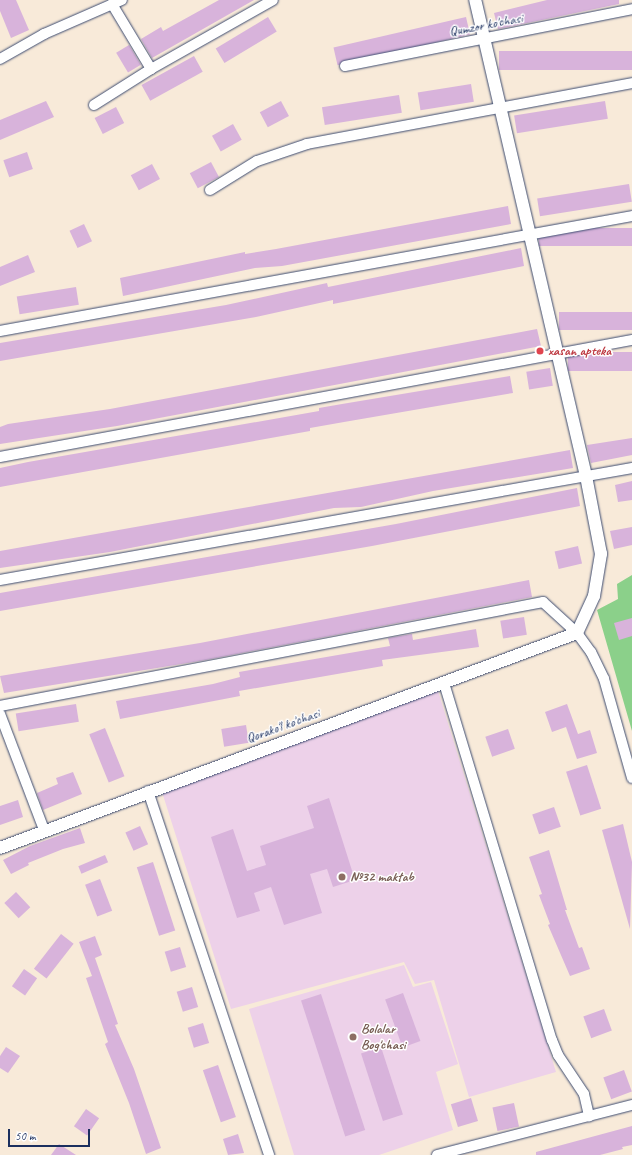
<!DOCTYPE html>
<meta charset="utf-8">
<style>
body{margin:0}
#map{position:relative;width:632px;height:1155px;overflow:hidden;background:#f8ead9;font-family:Caveat,sans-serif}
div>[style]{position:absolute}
.built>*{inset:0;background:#edd1e9}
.green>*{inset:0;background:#8bd08a}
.building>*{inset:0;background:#d8b3db;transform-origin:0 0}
.roads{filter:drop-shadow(0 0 1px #3c4b70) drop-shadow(0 0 1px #3c4b70)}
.minor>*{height:10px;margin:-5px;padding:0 5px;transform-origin:5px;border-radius:5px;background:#fff}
.tertiary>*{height:12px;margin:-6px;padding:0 6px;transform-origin:6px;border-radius:6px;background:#fff}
.dots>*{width:11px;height:11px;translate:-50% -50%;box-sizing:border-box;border:2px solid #fff;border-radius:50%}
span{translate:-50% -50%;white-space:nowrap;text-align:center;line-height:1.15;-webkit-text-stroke:3px #fff;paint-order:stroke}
.street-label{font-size:14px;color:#1b2f5e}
.health-label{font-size:14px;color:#be3a42;font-weight:700}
.left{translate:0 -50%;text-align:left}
.education-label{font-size:14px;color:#785e54;font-weight:700}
.scale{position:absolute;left:8px;top:1129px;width:82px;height:18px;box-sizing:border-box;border:2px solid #1b2f5e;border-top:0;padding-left:5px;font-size:12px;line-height:14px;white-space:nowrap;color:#1b2f5e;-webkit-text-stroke:3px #fff;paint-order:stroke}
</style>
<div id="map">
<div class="built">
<i style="clip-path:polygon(438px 691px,556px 1072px,469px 1097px,434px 980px,415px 984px,404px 962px,231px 1009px,162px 792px)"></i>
<i style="clip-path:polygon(404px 965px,413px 987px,431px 982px,458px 1064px,436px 1072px,453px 1130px,379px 1155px,294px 1155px,249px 1009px)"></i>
</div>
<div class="green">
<i style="clip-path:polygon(632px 575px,632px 731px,597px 610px,618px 599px,617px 584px)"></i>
</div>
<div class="building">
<i style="clip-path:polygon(0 0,16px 0,29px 30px,11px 38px,0 11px)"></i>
<i style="clip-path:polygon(219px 0,254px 0,152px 58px,141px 39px,161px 27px,163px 31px)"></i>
<i style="clip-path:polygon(547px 0,619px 0,619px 4px,498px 29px,494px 13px)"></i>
<i style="left:268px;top:17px;width:17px;height:61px;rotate:59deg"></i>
<i style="left:466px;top:17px;width:18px;height:136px;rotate:77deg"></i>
<i style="left:129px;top:45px;width:23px;height:15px;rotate:59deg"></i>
<i style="left:632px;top:51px;width:19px;height:133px;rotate:90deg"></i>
<i style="left:194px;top:56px;width:18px;height:60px;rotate:61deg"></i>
<i style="left:471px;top:84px;width:18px;height:54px;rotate:81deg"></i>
<i style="left:399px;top:95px;width:18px;height:78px;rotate:81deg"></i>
<i style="clip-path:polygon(46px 101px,54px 117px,0 140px,0 120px)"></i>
<i style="left:281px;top:101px;width:17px;height:24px;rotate:62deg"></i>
<i style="left:605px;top:101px;width:18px;height:92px;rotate:81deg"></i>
<i style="left:116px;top:107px;width:18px;height:24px;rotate:63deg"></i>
<i style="left:233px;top:124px;width:18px;height:24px;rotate:61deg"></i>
<i style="left:27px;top:152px;width:18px;height:25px;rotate:71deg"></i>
<i style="left:211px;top:162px;width:17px;height:24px;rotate:62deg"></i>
<i style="left:152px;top:164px;width:17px;height:24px;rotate:62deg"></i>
<i style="left:629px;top:184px;width:18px;height:93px;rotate:81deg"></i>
<i style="clip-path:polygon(508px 206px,511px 224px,282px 266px,255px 268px,123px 296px,120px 278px,245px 252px,245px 254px,276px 249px)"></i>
<i style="left:84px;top:224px;width:19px;height:16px;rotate:65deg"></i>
<i style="left:632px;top:228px;width:18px;height:93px;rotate:90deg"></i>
<i style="clip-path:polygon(521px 248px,524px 266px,333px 304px,333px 300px,256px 317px,0 361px,0 343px,226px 305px,327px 283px,328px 287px)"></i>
<i style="clip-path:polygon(28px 255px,35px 272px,0 286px,0 267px)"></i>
<i style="left:76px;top:287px;width:18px;height:60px;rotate:81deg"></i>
<i style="left:632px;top:312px;width:18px;height:73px;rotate:90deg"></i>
<i style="clip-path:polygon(537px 329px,541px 346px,117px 426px,0 444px,0 427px,8px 424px,110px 409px)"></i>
<i style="left:632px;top:352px;width:19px;height:64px;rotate:90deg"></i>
<i style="left:550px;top:368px;width:18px;height:24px;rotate:81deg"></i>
<i style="clip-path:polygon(510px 376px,513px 393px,344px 422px,310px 428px,310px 431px,0 487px,0 468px,28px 462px,319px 411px,319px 408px,342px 404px)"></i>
<i style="clip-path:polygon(632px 438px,632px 455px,591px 463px,587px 445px)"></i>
<i style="clip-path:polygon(570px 450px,573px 468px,433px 491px,361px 507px,334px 508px,110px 552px,0 568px,0 551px)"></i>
<i style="clip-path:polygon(632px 481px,632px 500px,618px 502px,615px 485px)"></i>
<i style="clip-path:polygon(577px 488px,580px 506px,372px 546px,0 611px,0 593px,396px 524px)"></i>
<i style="clip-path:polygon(632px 527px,632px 545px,614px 549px,610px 531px)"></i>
<i style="left:578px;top:546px;width:18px;height:24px;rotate:77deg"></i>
<i style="clip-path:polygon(529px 580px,532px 597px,206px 660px,4px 693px,0 676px,200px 643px)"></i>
<i style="left:524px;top:617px;width:18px;height:24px;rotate:81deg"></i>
<i style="clip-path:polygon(632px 618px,632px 636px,619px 640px,614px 623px)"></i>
<i style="clip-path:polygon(476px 629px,479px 647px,382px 660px,383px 666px,239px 691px,240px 696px,120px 719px,116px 701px,213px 684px,240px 677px,239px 672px,390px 646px,388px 638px,412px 634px,413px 640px)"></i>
<i style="left:76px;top:704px;width:18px;height:61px;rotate:81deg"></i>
<i style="clip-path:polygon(567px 704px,578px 734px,590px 730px,597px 753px,577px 759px,566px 727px,552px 732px,545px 712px)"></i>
<i style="left:246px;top:725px;width:18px;height:25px;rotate:81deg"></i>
<i style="left:105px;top:728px;width:52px;height:17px;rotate:68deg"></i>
<i style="left:508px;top:729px;width:21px;height:24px;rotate:71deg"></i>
<i style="left:587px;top:765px;width:46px;height:22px;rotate:72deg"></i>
<i style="clip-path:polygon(73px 772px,82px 794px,43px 810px,37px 793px,58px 784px,56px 778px)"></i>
<i style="clip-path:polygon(329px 798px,355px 880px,333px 887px,327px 869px,310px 874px,322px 913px,284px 925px,271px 887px,254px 893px,260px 911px,237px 918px,211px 837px,233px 829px,247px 871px,266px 865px,260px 846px,314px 828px,307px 806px)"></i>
<i style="clip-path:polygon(18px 800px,23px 817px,0 825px,0 806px)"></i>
<i style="left:554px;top:807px;width:21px;height:23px;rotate:71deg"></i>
<i style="clip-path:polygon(623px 824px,632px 862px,630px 929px,602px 830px)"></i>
<i style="left:140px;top:826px;width:20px;height:16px;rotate:66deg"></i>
<i style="clip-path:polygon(80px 828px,85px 843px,63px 849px,28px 863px,29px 865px,11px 874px,3px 860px,30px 846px)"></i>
<i style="clip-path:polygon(549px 850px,567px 910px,565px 910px,579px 948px,582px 947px,590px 969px,570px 976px,548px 925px,550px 924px,539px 895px,542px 894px,529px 857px)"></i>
<i style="left:105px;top:855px;width:8px;height:29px;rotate:67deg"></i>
<i style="left:153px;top:862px;width:72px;height:17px;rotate:72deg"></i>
<i style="left:100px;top:879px;width:34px;height:16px;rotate:69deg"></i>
<i style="left:16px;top:892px;width:21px;height:16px;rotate:47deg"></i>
<i style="left:61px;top:934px;width:16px;height:44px;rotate:38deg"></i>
<i style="clip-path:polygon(95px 936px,102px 955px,95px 958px,118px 1024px,115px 1025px,134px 1069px,161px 1148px,146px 1154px,129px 1103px,105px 1044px,108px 1042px,86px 978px,92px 976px,79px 942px)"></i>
<i style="left:180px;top:947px;width:21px;height:16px;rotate:73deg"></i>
<i style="left:24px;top:969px;width:16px;height:21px;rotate:35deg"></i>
<i style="left:192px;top:987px;width:21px;height:16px;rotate:73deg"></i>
<i style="left:403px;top:993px;width:51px;height:19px;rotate:70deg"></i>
<i style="left:321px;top:994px;width:143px;height:21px;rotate:72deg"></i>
<i style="left:604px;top:1009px;width:23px;height:22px;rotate:70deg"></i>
<i style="left:203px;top:1023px;width:21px;height:16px;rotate:73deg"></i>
<i style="clip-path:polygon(6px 1047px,20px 1056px,8px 1073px,0 1068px,0 1056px)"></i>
<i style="left:381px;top:1047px;width:71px;height:21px;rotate:72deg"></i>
<i style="left:218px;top:1065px;width:55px;height:16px;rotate:71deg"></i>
<i style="left:624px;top:1070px;width:23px;height:22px;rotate:70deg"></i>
<i style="left:471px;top:1098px;width:24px;height:21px;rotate:73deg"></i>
<i style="left:514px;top:1103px;width:24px;height:22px;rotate:78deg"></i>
<i style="left:86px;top:1109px;width:16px;height:21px;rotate:35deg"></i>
<i style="clip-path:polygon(632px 1126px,632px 1145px,622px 1147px,623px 1149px,600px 1155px,536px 1155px,536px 1152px)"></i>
<i style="clip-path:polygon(238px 1134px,244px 1153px,228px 1155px,223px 1139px)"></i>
<i style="clip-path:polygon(59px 1144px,76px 1155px,51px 1155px)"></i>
</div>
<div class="roads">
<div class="minor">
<i style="left:112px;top:4px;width:76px;rotate:59deg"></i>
<i style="left:0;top:59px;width:51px;rotate:-29.6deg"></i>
<i style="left:44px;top:34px;width:85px;rotate:-23.6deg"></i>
<i style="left:345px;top:66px;width:293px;rotate:-11.2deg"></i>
<i style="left:94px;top:105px;width:67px;rotate:-32.3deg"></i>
<i style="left:151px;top:69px;width:140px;rotate:-29.5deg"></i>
<i style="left:210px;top:190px;width:55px;rotate:-31.7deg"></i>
<i style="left:257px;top:161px;width:53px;rotate:-18.8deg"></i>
<i style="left:307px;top:144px;width:331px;rotate:-10.6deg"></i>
<i style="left:0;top:331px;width:642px;rotate:-10.31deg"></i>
<i style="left:0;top:457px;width:643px;rotate:-10.49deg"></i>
<i style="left:0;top:580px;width:642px;rotate:-10.05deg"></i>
<i style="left:444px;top:683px;width:373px;rotate:73.2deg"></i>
<i style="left:552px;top:1040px;width:16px;rotate:68deg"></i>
<i style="left:558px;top:1055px;width:47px;rotate:56.3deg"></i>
<i style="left:584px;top:1094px;width:23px;rotate:77deg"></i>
<i style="left:0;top:706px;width:553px;rotate:-10.84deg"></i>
<i style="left:543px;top:602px;width:46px;rotate:42.4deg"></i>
<i style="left:577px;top:633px;width:24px;rotate:54deg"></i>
<i style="left:591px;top:652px;width:30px;rotate:64deg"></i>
<i style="left:604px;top:679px;width:103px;rotate:74.2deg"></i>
<i style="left:0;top:714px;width:124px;rotate:69.2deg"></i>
<i style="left:148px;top:791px;width:384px;rotate:71.6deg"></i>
<i style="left:437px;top:1155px;width:201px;rotate:-14.4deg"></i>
</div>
<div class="tertiary">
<i style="left:0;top:848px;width:616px;rotate:-20.44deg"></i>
<i style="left:577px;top:633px;width:41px;rotate:-65.3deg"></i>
<i style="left:594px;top:596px;width:43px;rotate:-80.5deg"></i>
<i style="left:601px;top:554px;width:79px;rotate:-100.9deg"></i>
<i style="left:586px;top:476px;width:489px;rotate:-103.1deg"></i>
</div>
</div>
<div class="dots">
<i style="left:540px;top:351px;background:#e0444e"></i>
<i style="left:342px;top:877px;background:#8d6e63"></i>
<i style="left:353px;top:1037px;background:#8d6e63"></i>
</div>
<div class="street-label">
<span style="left:486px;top:25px;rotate:-11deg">Qumzor ko'chasi</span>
<span style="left:283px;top:726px;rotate:-20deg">Qorako'l ko'chasi</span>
</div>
<div class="health-label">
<span class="left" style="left:548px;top:351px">xasan apteka</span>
</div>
<div class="education-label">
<span class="left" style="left:350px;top:877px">№32 maktab</span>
<span class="left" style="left:361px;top:1037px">Bolalar<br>Bog'chasi</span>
</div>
<div class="scale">50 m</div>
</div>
